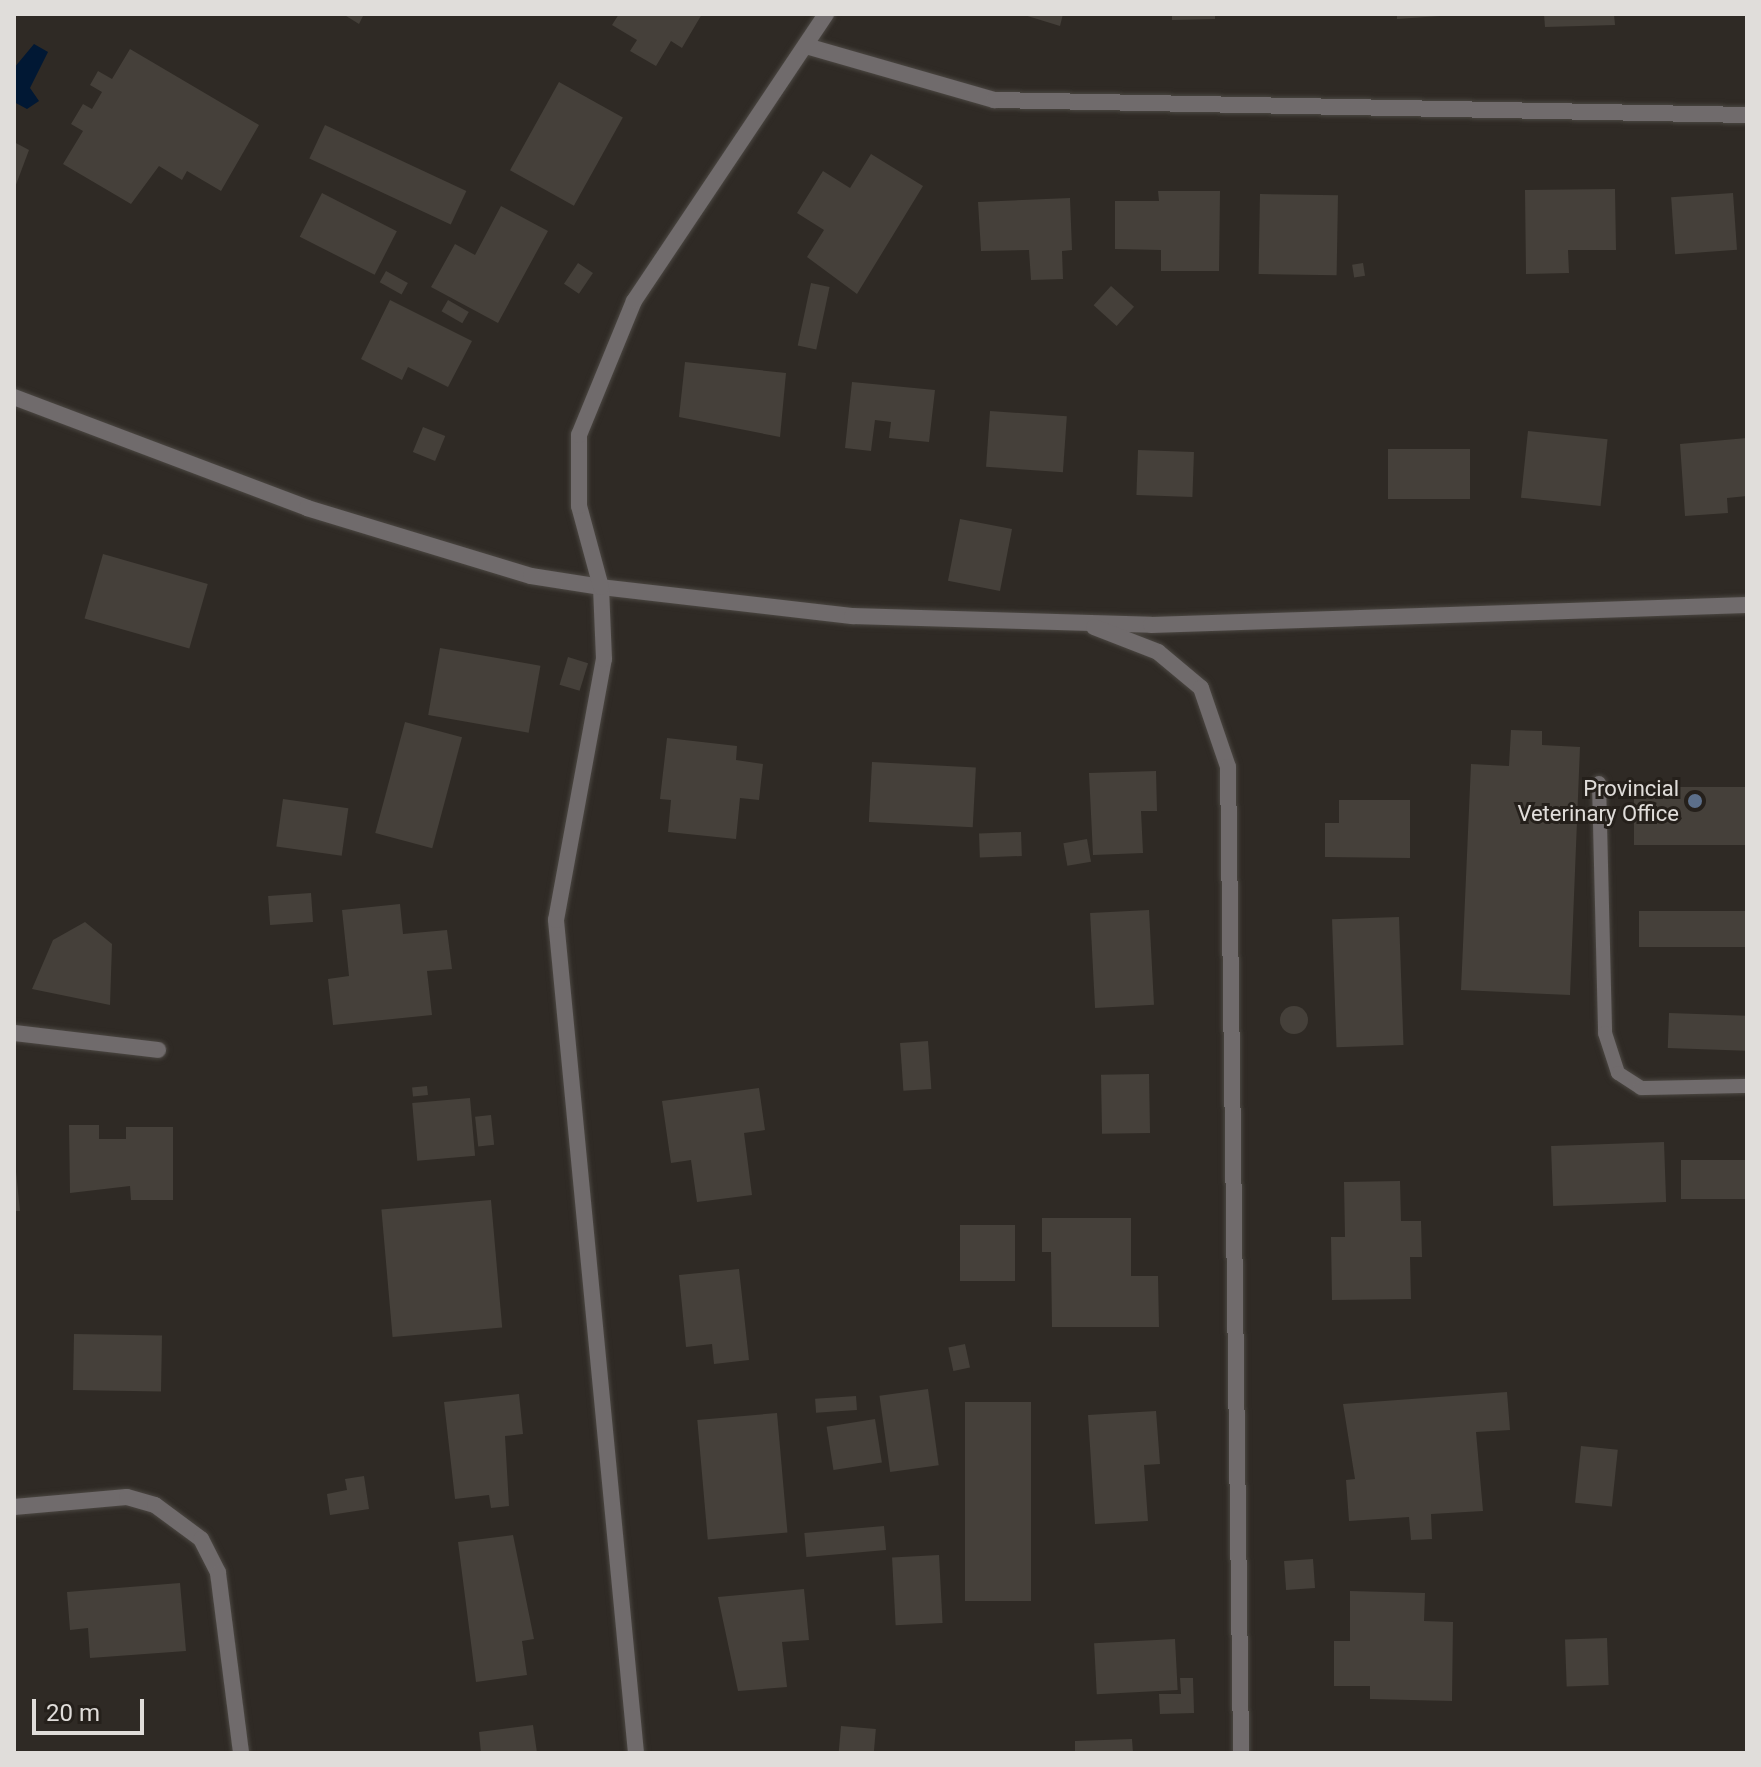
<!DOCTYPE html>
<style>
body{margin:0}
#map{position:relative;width:1761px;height:1767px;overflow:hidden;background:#2f2a25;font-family:Roboto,sans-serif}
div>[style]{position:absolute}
.water>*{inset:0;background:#011834}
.building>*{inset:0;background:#45403a;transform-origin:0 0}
.round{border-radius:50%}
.roads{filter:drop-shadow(0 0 2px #4b4742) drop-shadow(0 0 2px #4b4742)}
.service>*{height:14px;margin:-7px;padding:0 7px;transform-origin:7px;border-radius:7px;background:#706b6c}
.minor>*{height:16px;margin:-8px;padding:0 8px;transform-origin:8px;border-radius:8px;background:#706b6c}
.dots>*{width:22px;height:22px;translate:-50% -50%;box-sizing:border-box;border:4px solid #25201b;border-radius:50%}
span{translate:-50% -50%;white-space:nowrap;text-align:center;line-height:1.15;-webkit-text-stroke:6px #25201b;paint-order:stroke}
.poi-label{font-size:22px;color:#e0ddda}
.right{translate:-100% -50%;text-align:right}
.frame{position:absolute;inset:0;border:16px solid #e0ddda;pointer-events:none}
.scale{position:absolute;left:32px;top:1699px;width:112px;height:36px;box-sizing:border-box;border:4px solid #e0ddda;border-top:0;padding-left:10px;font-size:24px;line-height:28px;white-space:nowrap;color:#e0ddda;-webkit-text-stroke:6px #25201b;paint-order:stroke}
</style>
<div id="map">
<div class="water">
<i style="clip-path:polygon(34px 44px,48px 52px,30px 88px,39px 101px,27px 109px,14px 102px,14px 68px)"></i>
</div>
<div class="building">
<i style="clip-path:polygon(343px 14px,364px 14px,359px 24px)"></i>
<i style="clip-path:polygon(619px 14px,702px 14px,682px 48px,671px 41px,656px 66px,630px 51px,637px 40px,612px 25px)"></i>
<i style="clip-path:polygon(1021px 14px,1063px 14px,1060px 26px)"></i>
<i style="clip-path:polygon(1172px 14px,1215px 14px,1215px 19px,1172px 20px)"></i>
<i style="clip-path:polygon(1397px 14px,1440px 14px,1440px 16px,1397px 19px)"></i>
<i style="clip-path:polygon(1544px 14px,1614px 14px,1615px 25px,1545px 27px)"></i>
<i style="clip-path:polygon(130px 49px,259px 125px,221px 191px,187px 171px,182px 180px,159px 166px,131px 204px,63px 164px,83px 131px,71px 124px,83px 104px,92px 109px,102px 92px,90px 85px,98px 71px,112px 79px)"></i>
<i style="left:559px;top:82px;width:73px;height:101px;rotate:29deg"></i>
<i style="left:325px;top:125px;width:156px;height:37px;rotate:25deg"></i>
<i style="clip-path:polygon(14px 142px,29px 150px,14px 190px)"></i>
<i style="clip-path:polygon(871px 154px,923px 186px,857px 294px,807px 257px,824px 230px,797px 213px,823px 171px,850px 188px)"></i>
<i style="clip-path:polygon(1615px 189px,1616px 250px,1568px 250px,1569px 273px,1526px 274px,1525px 190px)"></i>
<i style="clip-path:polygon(1158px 191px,1220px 191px,1219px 271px,1161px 271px,1161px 250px,1115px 249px,1115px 201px,1159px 201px)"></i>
<i style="left:322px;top:193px;width:84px;height:49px;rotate:27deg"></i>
<i style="left:1733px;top:193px;width:57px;height:62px;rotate:86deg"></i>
<i style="left:1260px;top:194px;width:78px;height:80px;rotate:1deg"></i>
<i style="clip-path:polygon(1070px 198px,1072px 250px,1062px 251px,1063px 279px,1031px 280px,1029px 250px,981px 251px,978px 202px)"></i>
<i style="clip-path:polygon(501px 206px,548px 231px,498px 323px,431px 287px,455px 244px,475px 255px)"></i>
<i style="left:578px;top:263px;width:18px;height:25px;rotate:34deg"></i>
<i style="left:1363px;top:263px;width:13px;height:11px;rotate:81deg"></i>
<i style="left:386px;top:271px;width:25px;height:13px;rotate:29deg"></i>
<i style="left:811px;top:283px;width:19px;height:64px;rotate:12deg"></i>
<i style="left:1111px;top:286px;width:31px;height:26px;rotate:42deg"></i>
<i style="clip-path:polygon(390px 300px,472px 341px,448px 387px,408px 367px,402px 380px,361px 359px)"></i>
<i style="left:448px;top:300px;width:24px;height:13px;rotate:30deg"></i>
<i style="clip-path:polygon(685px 362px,786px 373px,780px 437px,679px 417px)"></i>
<i style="clip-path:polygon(852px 382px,935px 390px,929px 442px,889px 438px,891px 422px,875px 420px,871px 451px,845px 448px)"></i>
<i style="left:990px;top:411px;width:77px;height:56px;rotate:4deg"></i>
<i style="left:423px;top:427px;width:24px;height:27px;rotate:22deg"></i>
<i style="left:1528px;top:431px;width:80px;height:67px;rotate:6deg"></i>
<i style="clip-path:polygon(1747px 438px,1747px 496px,1727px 498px,1728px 513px,1685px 516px,1680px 444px)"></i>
<i style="left:1388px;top:449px;width:82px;height:50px"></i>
<i style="left:1138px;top:450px;width:56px;height:45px;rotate:2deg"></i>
<i style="left:960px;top:519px;width:53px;height:63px;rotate:11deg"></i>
<i style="left:103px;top:554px;width:109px;height:67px;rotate:16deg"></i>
<i style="left:440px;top:648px;width:102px;height:68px;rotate:10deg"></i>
<i style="left:568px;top:657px;width:21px;height:29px;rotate:17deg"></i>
<i style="left:405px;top:722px;width:59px;height:115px;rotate:15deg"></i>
<i style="clip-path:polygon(1511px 730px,1542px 731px,1542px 745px,1580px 747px,1570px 995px,1461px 990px,1471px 764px,1509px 766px)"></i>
<i style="clip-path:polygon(667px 738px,737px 746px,736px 760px,763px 764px,759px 800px,740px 798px,736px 839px,668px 832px,671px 800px,660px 799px)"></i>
<i style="left:872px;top:762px;width:104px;height:60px;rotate:3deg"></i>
<i style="clip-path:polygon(1156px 771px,1157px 811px,1141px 811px,1143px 853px,1093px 855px,1089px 773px)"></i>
<i style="left:1634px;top:787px;width:113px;height:58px"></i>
<i style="left:283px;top:799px;width:66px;height:48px;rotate:8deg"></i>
<i style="clip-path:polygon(1339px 800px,1410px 800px,1410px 858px,1325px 857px,1325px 823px,1339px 823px)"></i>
<i style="left:1021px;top:832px;width:24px;height:42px;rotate:88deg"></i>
<i style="left:1087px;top:839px;width:23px;height:24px;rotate:80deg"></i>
<i style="left:311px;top:893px;width:29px;height:43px;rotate:86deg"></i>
<i style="clip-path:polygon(400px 904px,403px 934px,447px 930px,452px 969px,427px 971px,432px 1015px,333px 1025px,328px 979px,349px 976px,342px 910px)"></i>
<i style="left:1149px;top:910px;width:95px;height:59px;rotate:87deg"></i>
<i style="left:1747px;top:911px;width:36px;height:108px;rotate:90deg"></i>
<i style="left:1399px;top:917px;width:128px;height:67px;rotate:88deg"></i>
<i style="clip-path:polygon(85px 922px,112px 944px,110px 1005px,32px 989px,53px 940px)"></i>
<i class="round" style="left:1280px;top:1006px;width:28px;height:28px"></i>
<i style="left:1669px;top:1013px;width:78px;height:35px;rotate:2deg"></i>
<i style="left:928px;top:1041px;width:48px;height:28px;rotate:86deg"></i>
<i style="left:1149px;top:1074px;width:59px;height:48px;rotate:89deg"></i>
<i style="left:427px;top:1086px;width:9px;height:15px;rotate:84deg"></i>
<i style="clip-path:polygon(759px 1088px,765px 1130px,744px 1133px,752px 1195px,697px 1202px,691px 1160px,671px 1163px,662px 1101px)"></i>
<i style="left:470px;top:1098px;width:58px;height:58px;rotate:85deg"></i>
<i style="left:491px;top:1115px;width:30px;height:16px;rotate:84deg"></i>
<i style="clip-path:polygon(69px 1125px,99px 1125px,99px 1139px,126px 1139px,126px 1127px,173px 1127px,173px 1200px,131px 1200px,130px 1186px,70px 1193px)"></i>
<i style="left:1664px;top:1142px;width:60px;height:113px;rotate:88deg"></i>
<i style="clip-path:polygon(14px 1152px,20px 1211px,14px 1211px)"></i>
<i style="left:1681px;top:1160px;width:66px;height:39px"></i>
<i style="clip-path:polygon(1400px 1181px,1401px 1221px,1421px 1221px,1422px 1257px,1410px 1257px,1411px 1299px,1332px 1300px,1331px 1237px,1345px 1237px,1344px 1182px)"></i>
<i style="left:491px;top:1200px;width:128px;height:110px;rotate:85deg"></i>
<i style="clip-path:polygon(1042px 1218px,1131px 1218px,1131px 1276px,1158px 1276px,1159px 1327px,1052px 1327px,1051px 1252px,1042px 1252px)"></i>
<i style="left:960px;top:1225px;width:55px;height:56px"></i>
<i style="clip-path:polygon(739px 1269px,749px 1360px,714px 1364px,712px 1344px,686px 1347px,679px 1275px)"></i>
<i style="left:74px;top:1334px;width:88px;height:56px;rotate:1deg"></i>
<i style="left:965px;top:1344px;width:24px;height:17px;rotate:78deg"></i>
<i style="left:928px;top:1389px;width:77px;height:49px;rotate:82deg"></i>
<i style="clip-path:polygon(1507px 1392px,1510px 1430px,1476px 1432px,1483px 1511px,1431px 1514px,1432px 1539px,1411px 1540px,1409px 1517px,1349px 1521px,1346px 1480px,1355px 1479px,1343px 1404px)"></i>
<i style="clip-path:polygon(519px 1394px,523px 1434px,505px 1436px,509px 1506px,491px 1508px,489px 1495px,455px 1499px,444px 1402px)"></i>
<i style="left:856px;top:1396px;width:14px;height:41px;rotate:86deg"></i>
<i style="left:965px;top:1402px;width:66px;height:199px"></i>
<i style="clip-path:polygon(1156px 1411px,1160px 1464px,1144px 1465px,1148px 1521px,1095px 1524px,1088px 1415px)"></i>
<i style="left:777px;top:1413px;width:120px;height:80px;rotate:85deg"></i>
<i style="left:875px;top:1419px;width:44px;height:49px;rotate:81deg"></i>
<i style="left:1581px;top:1446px;width:37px;height:57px;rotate:6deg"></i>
<i style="clip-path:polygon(364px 1476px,369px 1509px,330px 1515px,327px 1494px,347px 1490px,345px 1479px)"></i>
<i style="left:884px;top:1526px;width:24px;height:80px;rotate:85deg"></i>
<i style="clip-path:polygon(513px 1535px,534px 1639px,522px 1641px,527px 1675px,476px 1682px,458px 1542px)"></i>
<i style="left:939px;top:1555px;width:68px;height:47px;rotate:87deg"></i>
<i style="left:1313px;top:1559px;width:29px;height:29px;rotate:86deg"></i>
<i style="clip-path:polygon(180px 1583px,186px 1651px,90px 1658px,88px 1628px,70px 1630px,67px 1592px)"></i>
<i style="clip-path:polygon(804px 1589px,809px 1640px,782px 1642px,787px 1687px,738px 1691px,718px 1597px)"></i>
<i style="clip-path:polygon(1350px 1591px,1425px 1593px,1424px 1621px,1453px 1622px,1452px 1701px,1370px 1699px,1370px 1686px,1334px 1686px,1334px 1641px,1350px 1641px)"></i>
<i style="left:1607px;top:1638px;width:47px;height:42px;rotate:88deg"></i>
<i style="left:1175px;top:1639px;width:51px;height:81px;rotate:87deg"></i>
<i style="clip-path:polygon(1180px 1678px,1193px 1678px,1194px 1713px,1160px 1714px,1159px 1694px,1181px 1694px)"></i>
<i style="clip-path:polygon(533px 1725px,537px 1753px,481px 1753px,479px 1732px)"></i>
<i style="left:841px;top:1726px;width:35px;height:27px;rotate:5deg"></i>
<i style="clip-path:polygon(1132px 1739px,1133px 1753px,1075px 1753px,1075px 1741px)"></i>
</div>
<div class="roads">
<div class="service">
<i style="left:1599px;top:783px;width:250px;rotate:88.6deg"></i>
<i style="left:1605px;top:1033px;width:42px;rotate:72deg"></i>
<i style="left:1618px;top:1073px;width:27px;rotate:33deg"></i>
<i style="left:1641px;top:1088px;width:106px;rotate:-1.1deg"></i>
</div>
<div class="minor">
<i style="left:806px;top:46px;width:196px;rotate:16deg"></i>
<i style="left:994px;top:100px;width:753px;rotate:1.14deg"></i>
<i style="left:14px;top:397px;width:313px;rotate:20.7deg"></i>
<i style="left:307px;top:508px;width:234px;rotate:16.9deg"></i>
<i style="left:531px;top:576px;width:71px;rotate:8.9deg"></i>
<i style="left:601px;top:587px;width:253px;rotate:6.6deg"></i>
<i style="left:852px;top:616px;width:299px;rotate:1.7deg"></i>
<i style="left:1151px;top:625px;width:596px;rotate:-1.92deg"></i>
<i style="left:1094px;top:627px;width:69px;rotate:21.3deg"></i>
<i style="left:1158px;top:652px;width:56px;rotate:39.9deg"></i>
<i style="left:1201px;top:688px;width:83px;rotate:71.1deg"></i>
<i style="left:1228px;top:767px;width:986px;rotate:89.24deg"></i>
<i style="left:14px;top:1033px;width:145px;rotate:6.7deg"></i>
<i style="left:14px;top:1507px;width:113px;rotate:-5.1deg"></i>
<i style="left:127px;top:1497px;width:29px;rotate:16deg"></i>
<i style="left:155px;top:1505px;width:57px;rotate:36.5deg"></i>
<i style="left:201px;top:1539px;width:38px;rotate:63deg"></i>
<i style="left:218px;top:1573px;width:181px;rotate:82.7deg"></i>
<i style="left:636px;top:1753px;width:837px;rotate:-95.49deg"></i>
<i style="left:556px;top:920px;width:265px;rotate:-79.6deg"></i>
<i style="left:604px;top:659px;width:72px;rotate:-92.4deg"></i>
<i style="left:601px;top:587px;width:84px;rotate:-105.2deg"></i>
<i style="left:579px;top:506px;width:71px;rotate:-90deg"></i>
<i style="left:579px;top:435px;width:145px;rotate:-67.7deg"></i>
<i style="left:634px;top:301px;width:345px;rotate:-56.2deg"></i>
</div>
</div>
<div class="dots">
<i style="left:1695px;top:801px;background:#5c6f8a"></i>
</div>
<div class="poi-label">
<span class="right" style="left:1679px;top:801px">Provincial<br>Veterinary Office</span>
</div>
<div class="frame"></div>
<div class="scale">20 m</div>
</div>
